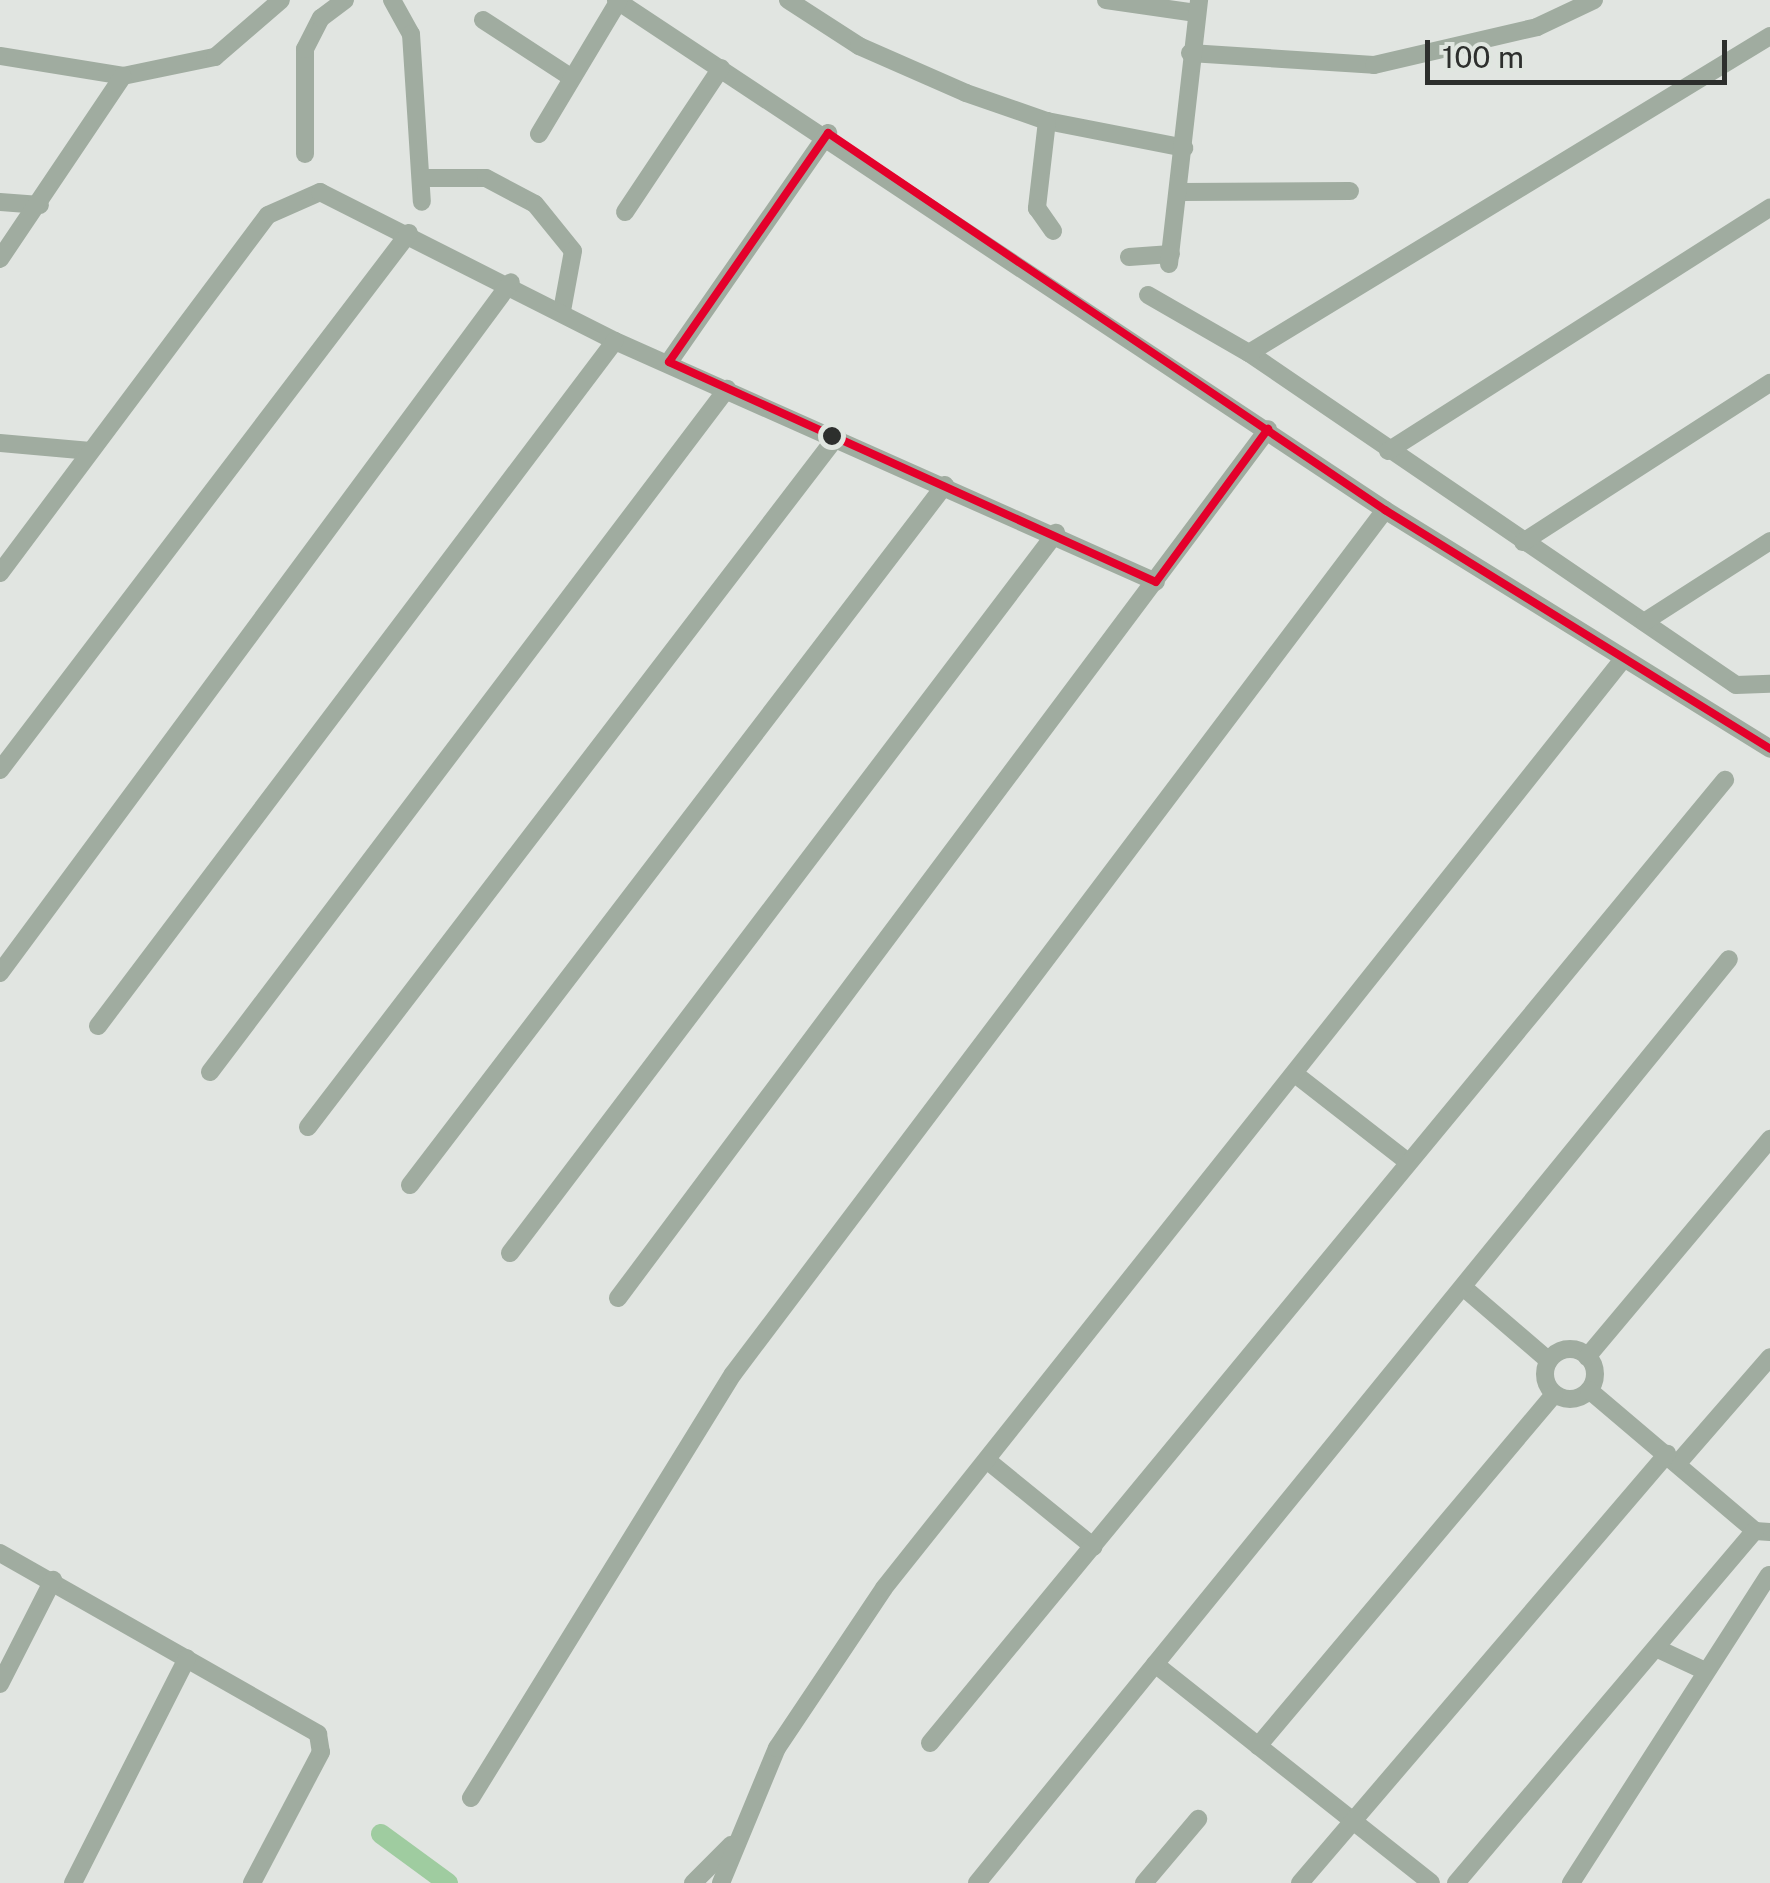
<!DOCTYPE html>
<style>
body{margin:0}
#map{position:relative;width:1770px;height:1883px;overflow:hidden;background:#e1e5e1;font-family:"Public Sans",sans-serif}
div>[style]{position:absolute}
.canal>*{height:20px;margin:-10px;padding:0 10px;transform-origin:10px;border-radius:10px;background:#9fcca0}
.street>*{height:18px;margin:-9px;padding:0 9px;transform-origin:9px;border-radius:9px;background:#a0aca0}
.street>.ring{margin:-9px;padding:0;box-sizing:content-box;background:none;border:18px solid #a0aca0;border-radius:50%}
.bus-1>*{height:8px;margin:-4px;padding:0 4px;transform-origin:4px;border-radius:4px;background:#e4002b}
.dots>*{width:28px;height:28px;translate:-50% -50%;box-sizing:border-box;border:5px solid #e0e6e0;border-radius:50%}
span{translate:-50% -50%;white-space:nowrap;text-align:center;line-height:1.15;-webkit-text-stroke:8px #e0e6e0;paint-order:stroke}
.scale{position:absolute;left:1425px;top:40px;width:302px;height:45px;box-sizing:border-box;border:5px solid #2d2f2d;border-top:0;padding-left:12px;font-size:30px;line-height:35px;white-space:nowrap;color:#2d2f2d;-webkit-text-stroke:8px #e0e6e0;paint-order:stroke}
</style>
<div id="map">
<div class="canal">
<i style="left:381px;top:1834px;width:83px;rotate:36.2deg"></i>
</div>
<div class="street">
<i style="left:392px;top:0;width:39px;rotate:61deg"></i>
<i style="left:411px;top:34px;width:168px;rotate:86.3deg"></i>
<i style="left:616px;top:0;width:923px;rotate:33.55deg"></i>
<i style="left:1385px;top:510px;width:453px;rotate:31.8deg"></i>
<i style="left:788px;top:0;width:85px;rotate:32.9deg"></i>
<i style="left:859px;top:46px;width:117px;rotate:23.7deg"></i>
<i style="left:966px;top:93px;width:86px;rotate:19.1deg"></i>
<i style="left:1047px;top:121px;width:140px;rotate:11.1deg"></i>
<i style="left:1106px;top:0;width:91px;rotate:8.2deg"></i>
<i style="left:483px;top:20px;width:103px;rotate:33.1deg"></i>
<i style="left:1190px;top:53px;width:184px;rotate:3.7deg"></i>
<i style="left:1374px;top:65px;width:167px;rotate:-13.1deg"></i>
<i style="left:1537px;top:27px;width:63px;rotate:-25.3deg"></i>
<i style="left:0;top:56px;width:125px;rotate:9.2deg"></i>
<i style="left:123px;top:76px;width:94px;rotate:-11.7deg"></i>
<i style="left:215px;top:57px;width:87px;rotate:-40.8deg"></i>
<i style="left:1047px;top:121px;width:88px;rotate:96.6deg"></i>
<i style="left:1037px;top:208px;width:28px;rotate:55deg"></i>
<i style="left:539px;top:134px;width:154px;rotate:-59.1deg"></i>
<i style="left:305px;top:154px;width:105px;rotate:-90deg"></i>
<i style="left:305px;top:49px;width:35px;rotate:-63deg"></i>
<i style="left:321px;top:18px;width:30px;rotate:-37deg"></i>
<i style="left:422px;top:178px;width:64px"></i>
<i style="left:486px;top:178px;width:55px;rotate:28deg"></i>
<i style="left:535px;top:204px;width:60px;rotate:51deg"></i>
<i style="left:573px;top:251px;width:61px;rotate:100.4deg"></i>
<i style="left:1180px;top:192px;width:170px;rotate:-0.3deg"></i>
<i style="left:0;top:202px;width:40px;rotate:4.3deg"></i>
<i style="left:625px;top:212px;width:173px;rotate:-56.3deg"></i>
<i style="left:1129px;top:257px;width:42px;rotate:-4.1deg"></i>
<i style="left:0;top:259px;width:220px;rotate:-56.1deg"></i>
<i style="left:1169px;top:264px;width:266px;rotate:-83.5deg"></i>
<i style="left:1148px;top:295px;width:116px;rotate:29.9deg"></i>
<i style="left:1249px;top:353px;width:589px;rotate:34.28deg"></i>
<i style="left:1736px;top:685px;width:34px;rotate:-2deg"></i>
<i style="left:1249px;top:353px;width:610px;rotate:-31.32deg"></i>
<i style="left:669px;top:362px;width:279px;rotate:-55.2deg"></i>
<i style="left:0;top:443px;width:91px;rotate:5deg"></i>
<i style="left:1388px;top:451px;width:453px;rotate:-32.5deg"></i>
<i style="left:1523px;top:542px;width:294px;rotate:-32.8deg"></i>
<i style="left:0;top:573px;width:447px;rotate:-53.2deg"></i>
<i style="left:268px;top:215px;width:57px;rotate:-23.9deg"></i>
<i style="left:320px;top:192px;width:330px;rotate:26.8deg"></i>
<i style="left:615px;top:341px;width:592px;rotate:24.01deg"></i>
<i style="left:1644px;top:622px;width:150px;rotate:-32.7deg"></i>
<i style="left:0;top:770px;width:675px;rotate:-52.71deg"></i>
<i style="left:0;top:973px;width:859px;rotate:-53.52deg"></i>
<i style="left:98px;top:1026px;width:858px;rotate:-52.96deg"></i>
<i style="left:210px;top:1072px;width:857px;rotate:-52.88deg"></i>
<i style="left:1295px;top:1074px;width:143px;rotate:37.9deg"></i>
<i style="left:308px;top:1127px;width:870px;rotate:-52.56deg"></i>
<i style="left:410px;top:1185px;width:881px;rotate:-52.61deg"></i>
<i style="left:510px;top:1253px;width:904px;rotate:-52.83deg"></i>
<i style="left:1463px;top:1287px;width:113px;rotate:40.7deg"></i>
<i style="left:618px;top:1298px;width:1085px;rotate:-53.2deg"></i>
<i class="ring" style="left:1545px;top:1349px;width:32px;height:32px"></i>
<i style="left:1587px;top:1357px;width:285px;rotate:-50deg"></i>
<i style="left:1589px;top:1390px;width:218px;rotate:40.3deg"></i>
<i style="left:1755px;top:1531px;width:15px;rotate:4deg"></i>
<i style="left:988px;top:1461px;width:136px;rotate:39.1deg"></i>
<i style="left:1678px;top:1463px;width:140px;rotate:-49deg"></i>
<i style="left:0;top:1553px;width:366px;rotate:29.6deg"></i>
<i style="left:318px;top:1734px;width:18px;rotate:81deg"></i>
<i style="left:321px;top:1752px;width:148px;rotate:117.8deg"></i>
<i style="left:1656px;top:1648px;width:54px;rotate:25.1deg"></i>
<i style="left:1155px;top:1664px;width:352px;rotate:38.4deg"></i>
<i style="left:0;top:1684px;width:117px;rotate:-63deg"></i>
<i style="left:930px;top:1743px;width:1249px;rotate:-50.46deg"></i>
<i style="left:1258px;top:1746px;width:460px;rotate:-49.9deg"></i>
<i style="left:471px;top:1798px;width:498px;rotate:-58.3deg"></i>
<i style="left:733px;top:1374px;width:1082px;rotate:-52.96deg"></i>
<i style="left:73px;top:1883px;width:252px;rotate:-63.1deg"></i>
<i style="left:693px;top:1883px;width:54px;rotate:-45deg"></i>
<i style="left:721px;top:1883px;width:146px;rotate:-67.5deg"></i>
<i style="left:777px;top:1748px;width:192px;rotate:-56.2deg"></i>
<i style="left:884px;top:1588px;width:1188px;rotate:-51.49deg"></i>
<i style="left:977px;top:1883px;width:1191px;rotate:-50.86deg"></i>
<i style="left:1144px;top:1883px;width:84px;rotate:-49.8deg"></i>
<i style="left:1300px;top:1883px;width:565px;rotate:-49.45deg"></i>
<i style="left:1456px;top:1883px;width:462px;rotate:-49.7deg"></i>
<i style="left:1571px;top:1883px;width:366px;rotate:-57.3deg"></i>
</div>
<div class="bus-1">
<i style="left:828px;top:133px;width:673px;rotate:34.09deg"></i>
<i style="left:1385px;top:510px;width:453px;rotate:31.8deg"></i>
<i style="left:669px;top:362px;width:534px;rotate:24.31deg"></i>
<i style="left:669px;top:362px;width:279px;rotate:-55.2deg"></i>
<i style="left:1156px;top:582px;width:190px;rotate:-53.8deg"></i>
</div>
<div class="dots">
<i style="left:832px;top:436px;background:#2d2f2d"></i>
</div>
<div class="scale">100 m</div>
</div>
